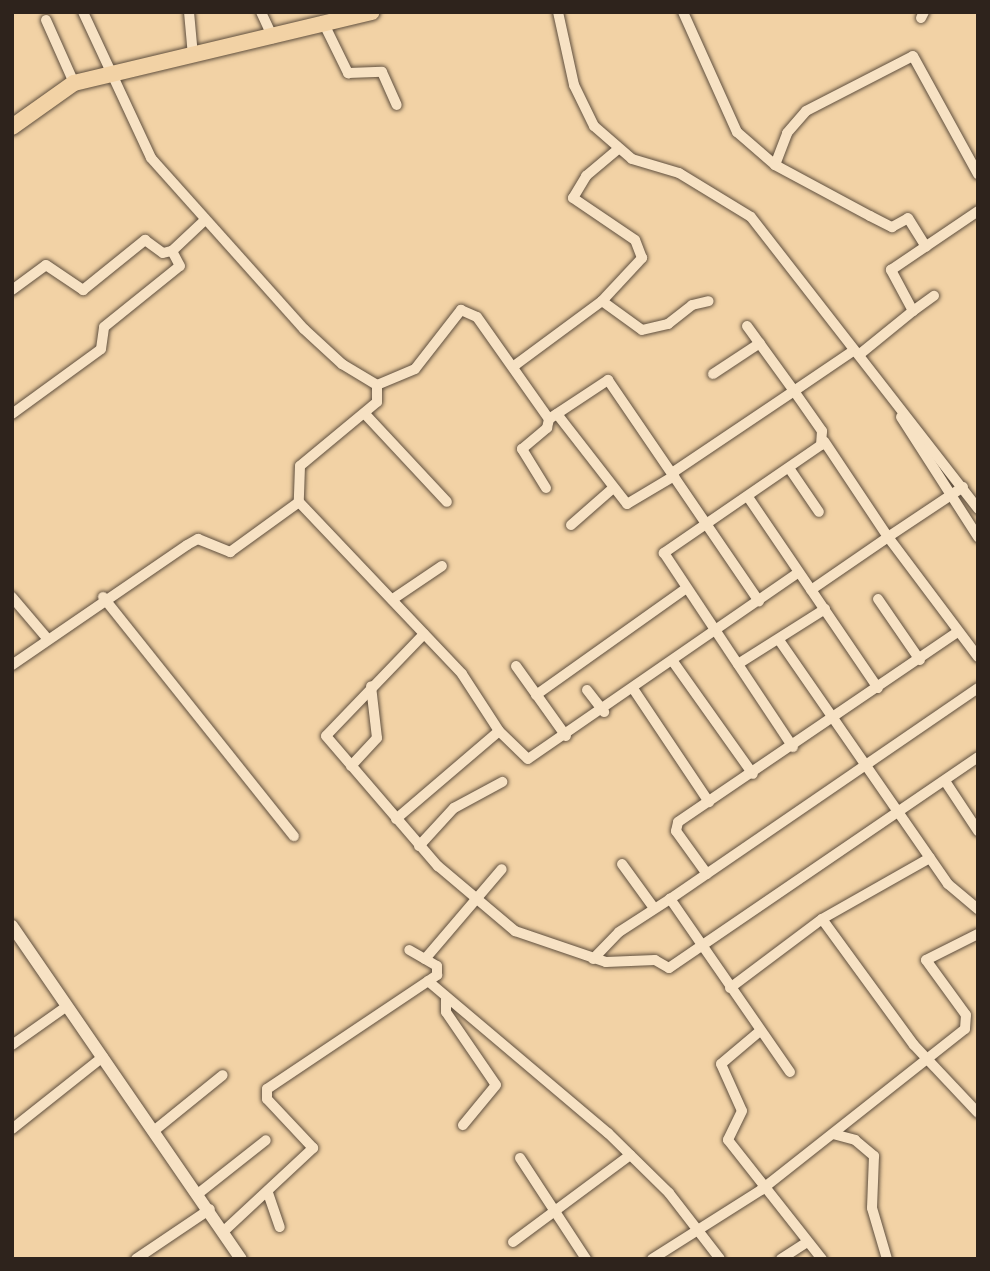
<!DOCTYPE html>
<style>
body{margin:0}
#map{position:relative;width:990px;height:1271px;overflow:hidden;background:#f2d2a5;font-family:"IM FELL Double Pica",serif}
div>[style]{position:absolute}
.roads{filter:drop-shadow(0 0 2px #5f4f3e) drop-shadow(0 0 2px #5f4f3e)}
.minor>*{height:10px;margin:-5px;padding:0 5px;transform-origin:5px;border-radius:5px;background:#f7e2c4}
.tertiary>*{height:12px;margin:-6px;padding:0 6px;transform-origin:6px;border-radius:6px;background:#f7e2c4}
.primary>*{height:16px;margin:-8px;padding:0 8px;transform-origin:8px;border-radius:8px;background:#f2d2a5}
span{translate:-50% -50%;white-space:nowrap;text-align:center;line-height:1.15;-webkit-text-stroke:5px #f7e2c4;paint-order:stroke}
.frame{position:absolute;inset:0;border:14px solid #2e231c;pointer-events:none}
</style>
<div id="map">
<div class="roads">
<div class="minor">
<i style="left:83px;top:12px;width:161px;rotate:65deg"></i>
<i style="left:151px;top:158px;width:229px;rotate:48.2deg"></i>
<i style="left:304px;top:329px;width:52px;rotate:42.6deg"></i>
<i style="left:342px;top:364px;width:41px;rotate:31deg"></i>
<i style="left:377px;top:385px;width:17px;rotate:90deg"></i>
<i style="left:377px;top:402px;width:100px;rotate:140.3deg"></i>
<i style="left:300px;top:466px;width:36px;rotate:92deg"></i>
<i style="left:189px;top:12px;width:44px;rotate:84.8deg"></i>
<i style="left:261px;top:12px;width:29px;rotate:65deg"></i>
<i style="left:558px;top:12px;width:75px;rotate:77.6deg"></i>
<i style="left:574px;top:85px;width:46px;rotate:64deg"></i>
<i style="left:594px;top:126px;width:50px;rotate:41deg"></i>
<i style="left:632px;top:159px;width:49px;rotate:16.6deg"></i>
<i style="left:679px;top:173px;width:84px;rotate:31.4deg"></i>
<i style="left:751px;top:217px;width:370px;rotate:52.1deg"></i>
<i style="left:683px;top:12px;width:132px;rotate:65.8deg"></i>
<i style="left:737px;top:132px;width:50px;rotate:41deg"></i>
<i style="left:775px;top:165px;width:108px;rotate:28.2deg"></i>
<i style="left:870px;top:216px;width:25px;rotate:27deg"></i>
<i style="left:892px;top:227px;width:18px;rotate:-29deg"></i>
<i style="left:908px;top:218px;width:34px;rotate:58deg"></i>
<i style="left:921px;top:18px;width:7px;rotate:-63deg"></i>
<i style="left:46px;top:20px;width:69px;rotate:66deg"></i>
<i style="left:324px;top:24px;width:55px;rotate:63.9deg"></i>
<i style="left:348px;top:73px;width:34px;rotate:-2deg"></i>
<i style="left:382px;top:72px;width:36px;rotate:66deg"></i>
<i style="left:775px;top:165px;width:34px;rotate:-69deg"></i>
<i style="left:787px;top:133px;width:29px;rotate:-49deg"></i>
<i style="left:806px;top:111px;width:120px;rotate:-27.2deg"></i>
<i style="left:913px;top:56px;width:135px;rotate:61.2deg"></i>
<i style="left:12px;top:290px;width:42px;rotate:-36.3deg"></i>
<i style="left:46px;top:265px;width:45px;rotate:34deg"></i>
<i style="left:83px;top:290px;width:80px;rotate:-38.9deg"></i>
<i style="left:145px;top:240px;width:22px;rotate:36deg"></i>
<i style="left:163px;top:253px;width:9px;rotate:-13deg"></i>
<i style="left:172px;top:251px;width:45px;rotate:-43.2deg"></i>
<i style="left:602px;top:301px;width:49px;rotate:35.9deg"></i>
<i style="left:642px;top:330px;width:27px;rotate:-13deg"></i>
<i style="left:668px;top:324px;width:31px;rotate:-38deg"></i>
<i style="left:692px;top:305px;width:17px;rotate:-13deg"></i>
<i style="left:913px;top:311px;width:26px;rotate:-36deg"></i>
<i style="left:747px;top:326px;width:80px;rotate:54.1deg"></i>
<i style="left:794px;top:391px;width:71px;rotate:-34.1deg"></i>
<i style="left:860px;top:354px;width:68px;rotate:-39.1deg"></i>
<i style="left:913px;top:311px;width:47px;rotate:-118.2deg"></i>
<i style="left:891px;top:270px;width:105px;rotate:-34.1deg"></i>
<i style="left:514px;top:366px;width:109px;rotate:-36.5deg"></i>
<i style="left:602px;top:301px;width:59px;rotate:-47.1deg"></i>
<i style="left:642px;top:258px;width:19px;rotate:-111deg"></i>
<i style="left:635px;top:240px;width:75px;rotate:-145.9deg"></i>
<i style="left:573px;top:198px;width:26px;rotate:-59deg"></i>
<i style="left:586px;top:176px;width:40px;rotate:-40deg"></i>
<i style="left:713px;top:374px;width:56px;rotate:-33.4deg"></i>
<i style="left:377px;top:385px;width:41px;rotate:-22.8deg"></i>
<i style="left:415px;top:369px;width:75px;rotate:-52.1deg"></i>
<i style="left:461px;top:310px;width:17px;rotate:24deg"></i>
<i style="left:477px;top:317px;width:125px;rotate:54.8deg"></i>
<i style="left:549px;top:419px;width:71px;rotate:-33.5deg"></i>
<i style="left:608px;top:380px;width:268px;rotate:55.7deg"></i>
<i style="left:12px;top:414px;width:110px;rotate:-36.1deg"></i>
<i style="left:101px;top:349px;width:22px;rotate:-82deg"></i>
<i style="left:104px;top:327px;width:97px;rotate:-38.8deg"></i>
<i style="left:180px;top:266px;width:17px;rotate:-118deg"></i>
<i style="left:365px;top:414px;width:120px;rotate:47deg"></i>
<i style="left:557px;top:414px;width:114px;rotate:52.1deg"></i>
<i style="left:627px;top:504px;width:55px;rotate:-30.8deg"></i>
<i style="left:901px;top:417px;width:143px;rotate:57.3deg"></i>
<i style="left:789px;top:468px;width:53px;rotate:55.7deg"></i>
<i style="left:672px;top:473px;width:147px;rotate:-33.9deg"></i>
<i style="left:794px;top:391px;width:49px;rotate:55deg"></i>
<i style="left:822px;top:431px;width:14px;rotate:94deg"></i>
<i style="left:821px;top:445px;width:191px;rotate:145.5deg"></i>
<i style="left:664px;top:553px;width:233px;rotate:56.4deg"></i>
<i style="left:963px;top:487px;width:90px;rotate:146.3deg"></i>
<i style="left:888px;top:537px;width:150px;rotate:53.1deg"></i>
<i style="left:546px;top:488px;width:46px;rotate:-121.6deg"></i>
<i style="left:522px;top:449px;width:33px;rotate:-40deg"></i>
<i style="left:547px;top:428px;width:9px;rotate:-77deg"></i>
<i style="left:748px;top:497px;width:231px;rotate:55.8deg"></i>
<i style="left:571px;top:525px;width:55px;rotate:-41.3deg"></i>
<i style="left:811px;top:590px;width:93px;rotate:-34.5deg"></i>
<i style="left:888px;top:537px;width:115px;rotate:-123.7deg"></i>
<i style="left:12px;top:597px;width:52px;rotate:49.6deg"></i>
<i style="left:103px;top:597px;width:306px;rotate:51.4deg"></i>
<i style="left:393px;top:599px;width:59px;rotate:-34deg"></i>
<i style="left:878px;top:599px;width:74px;rotate:55.5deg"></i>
<i style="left:424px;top:634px;width:141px;rotate:133.9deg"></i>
<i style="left:326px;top:736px;width:172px;rotate:49.3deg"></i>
<i style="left:438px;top:866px;width:101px;rotate:40.2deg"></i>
<i style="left:515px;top:931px;width:96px;rotate:18.8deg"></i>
<i style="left:606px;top:962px;width:49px;rotate:-2.3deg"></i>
<i style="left:655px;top:960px;width:16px;rotate:30deg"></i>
<i style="left:669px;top:968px;width:374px;rotate:-34.3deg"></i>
<i style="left:779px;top:640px;width:297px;rotate:55.3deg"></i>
<i style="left:948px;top:884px;width:39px;rotate:40deg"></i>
<i style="left:674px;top:663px;width:136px;rotate:54.6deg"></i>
<i style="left:738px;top:664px;width:103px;rotate:-32.3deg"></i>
<i style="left:12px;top:665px;width:212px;rotate:-34.4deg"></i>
<i style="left:187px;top:545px;width:13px;rotate:-29deg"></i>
<i style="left:198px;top:539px;width:35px;rotate:22deg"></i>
<i style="left:230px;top:552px;width:85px;rotate:-35.9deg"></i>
<i style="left:299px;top:502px;width:237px;rotate:46.5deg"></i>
<i style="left:462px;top:674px;width:68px;rotate:57deg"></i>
<i style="left:499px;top:731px;width:40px;rotate:44deg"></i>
<i style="left:528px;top:759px;width:328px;rotate:-34.6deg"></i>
<i style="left:516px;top:666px;width:86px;rotate:54.5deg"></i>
<i style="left:587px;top:690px;width:28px;rotate:52deg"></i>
<i style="left:634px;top:690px;width:135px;rotate:56.2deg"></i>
<i style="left:536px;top:695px;width:183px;rotate:-35.4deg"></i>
<i style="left:351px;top:766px;width:38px;rotate:-47deg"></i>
<i style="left:377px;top:738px;width:52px;rotate:-96.6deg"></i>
<i style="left:945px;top:781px;width:60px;rotate:56.6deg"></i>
<i style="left:396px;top:819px;width:135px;rotate:-40.5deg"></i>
<i style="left:419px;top:846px;width:52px;rotate:-47.4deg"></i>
<i style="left:454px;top:808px;width:55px;rotate:-28.4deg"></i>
<i style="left:622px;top:864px;width:54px;rotate:54deg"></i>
<i style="left:707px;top:874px;width:53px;rotate:-125.8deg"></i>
<i style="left:676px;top:831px;width:9px;rotate:-77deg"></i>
<i style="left:678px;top:822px;width:335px;rotate:-34.2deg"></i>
<i style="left:822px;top:919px;width:156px;rotate:53.9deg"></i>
<i style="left:914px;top:1045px;width:93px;rotate:46.7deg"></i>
<i style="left:425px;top:959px;width:118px;rotate:-49.5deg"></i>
<i style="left:593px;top:959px;width:37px;rotate:-46deg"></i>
<i style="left:619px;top:932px;width:61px;rotate:-32.9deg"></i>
<i style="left:428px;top:981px;width:236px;rotate:40.2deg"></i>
<i style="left:608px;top:1133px;width:86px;rotate:44.5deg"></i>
<i style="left:669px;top:1193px;width:83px;rotate:52.3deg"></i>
<i style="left:730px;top:988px;width:115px;rotate:-36.9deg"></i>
<i style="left:822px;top:919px;width:124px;rotate:-29.5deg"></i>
<i style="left:446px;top:999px;width:13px;rotate:90deg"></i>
<i style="left:446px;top:1012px;width:88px;rotate:55.6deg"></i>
<i style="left:496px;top:1085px;width:52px;rotate:129.5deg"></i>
<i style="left:760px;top:1031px;width:51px;rotate:139.8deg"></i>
<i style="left:721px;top:1064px;width:51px;rotate:65.9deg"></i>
<i style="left:742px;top:1111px;width:32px;rotate:116deg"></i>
<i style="left:728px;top:1140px;width:152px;rotate:51.7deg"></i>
<i style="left:12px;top:1045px;width:67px;rotate:-35.3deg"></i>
<i style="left:790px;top:1072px;width:211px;rotate:-124.7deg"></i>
<i style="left:670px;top:899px;width:373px;rotate:-34.4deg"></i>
<i style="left:12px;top:1129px;width:116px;rotate:-38.4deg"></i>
<i style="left:155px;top:1130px;width:87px;rotate:-39deg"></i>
<i style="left:833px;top:1134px;width:23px;rotate:15deg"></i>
<i style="left:855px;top:1140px;width:25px;rotate:40deg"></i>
<i style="left:874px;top:1156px;width:52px;rotate:92.2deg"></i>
<i style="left:872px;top:1208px;width:53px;rotate:73.6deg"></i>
<i style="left:520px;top:1158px;width:121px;rotate:56.8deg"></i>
<i style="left:199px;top:1193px;width:85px;rotate:-38.3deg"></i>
<i style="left:268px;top:1193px;width:36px;rotate:71deg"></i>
<i style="left:224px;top:1231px;width:122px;rotate:-43deg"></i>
<i style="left:313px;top:1148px;width:67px;rotate:-133.2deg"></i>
<i style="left:267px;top:1099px;width:10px;rotate:-90deg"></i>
<i style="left:267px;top:1089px;width:205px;rotate:-33.8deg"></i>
<i style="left:437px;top:975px;width:9px;rotate:-90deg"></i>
<i style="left:437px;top:966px;width:32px;rotate:-150deg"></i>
<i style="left:513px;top:1242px;width:146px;rotate:-36.6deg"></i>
<i style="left:136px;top:1259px;width:89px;rotate:-34deg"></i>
<i style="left:652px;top:1259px;width:129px;rotate:-32.3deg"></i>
<i style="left:761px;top:1190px;width:260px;rotate:-38.3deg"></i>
<i style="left:965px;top:1029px;width:14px;rotate:-86deg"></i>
<i style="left:966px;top:1015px;width:68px;rotate:-126deg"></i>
<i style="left:926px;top:960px;width:58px;rotate:-26.6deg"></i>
<i style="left:781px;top:1259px;width:31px;rotate:-33deg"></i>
</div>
<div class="tertiary">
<i style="left:12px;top:926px;width:404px;rotate:55.5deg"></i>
</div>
<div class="primary">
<i style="left:12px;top:127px;width:76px;rotate:-35.4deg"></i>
<i style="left:74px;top:83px;width:306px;rotate:-13.4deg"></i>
</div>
</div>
<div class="frame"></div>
</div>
